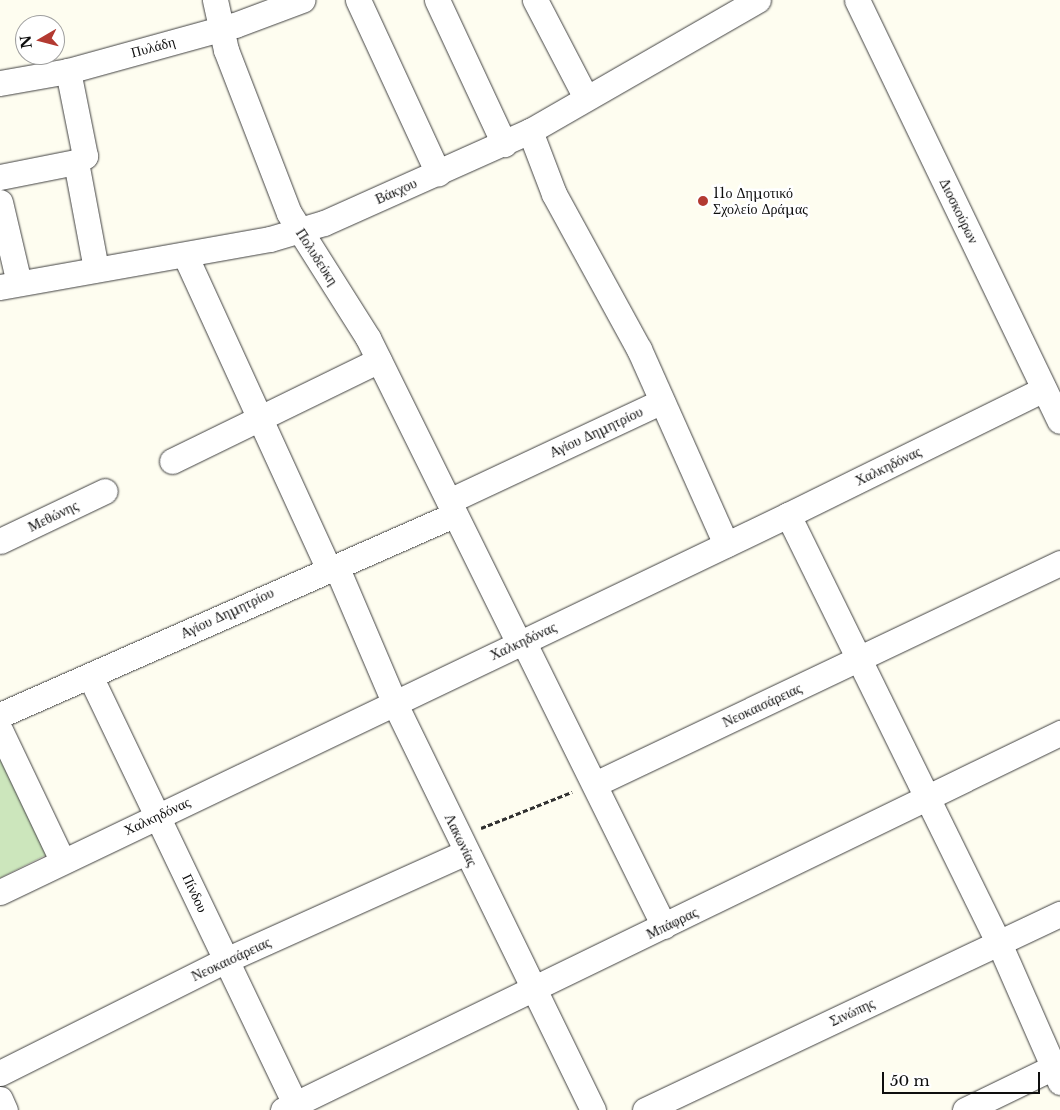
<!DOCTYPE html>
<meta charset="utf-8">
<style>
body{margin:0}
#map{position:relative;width:1060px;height:1110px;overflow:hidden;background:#fefdf0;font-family:"Libre Baskerville",serif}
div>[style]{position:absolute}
.green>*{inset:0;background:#cce6bc}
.path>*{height:3px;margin-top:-1.5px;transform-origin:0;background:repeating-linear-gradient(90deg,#303030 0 5px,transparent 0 7.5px)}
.roads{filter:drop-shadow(0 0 1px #414141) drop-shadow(0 0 1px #414141)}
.minor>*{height:25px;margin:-12.5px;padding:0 12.5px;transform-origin:12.5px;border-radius:12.5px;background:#fff}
.dots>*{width:14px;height:14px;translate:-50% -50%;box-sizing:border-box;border:2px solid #fff;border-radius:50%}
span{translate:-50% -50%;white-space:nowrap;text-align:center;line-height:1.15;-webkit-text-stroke:5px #fff;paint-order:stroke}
.street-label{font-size:14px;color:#0e0e0e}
.poi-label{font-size:14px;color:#0e0e0e}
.left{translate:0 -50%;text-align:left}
.north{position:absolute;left:15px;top:15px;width:50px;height:50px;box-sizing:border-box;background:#fff;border:1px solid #9f9f9f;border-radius:50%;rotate:262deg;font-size:14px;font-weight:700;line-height:20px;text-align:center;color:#0e0e0e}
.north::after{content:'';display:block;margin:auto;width:18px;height:22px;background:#b33a31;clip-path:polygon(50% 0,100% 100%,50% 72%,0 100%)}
.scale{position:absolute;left:882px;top:1072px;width:158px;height:22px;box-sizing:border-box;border:2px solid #0e0e0e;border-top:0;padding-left:6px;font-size:15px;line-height:18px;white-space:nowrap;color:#0e0e0e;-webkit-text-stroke:4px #fff;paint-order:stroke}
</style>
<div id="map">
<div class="green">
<i style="clip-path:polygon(0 759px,46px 855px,0 878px)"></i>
</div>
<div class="path">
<i style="left:481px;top:828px;width:98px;rotate:-21.6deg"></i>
</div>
<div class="roads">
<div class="minor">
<i style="left:215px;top:0;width:51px;rotate:77.6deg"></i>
<i style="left:226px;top:50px;width:175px;rotate:68.9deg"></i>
<i style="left:289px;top:213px;width:148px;rotate:57.7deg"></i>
<i style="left:368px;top:338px;width:340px;rotate:63.7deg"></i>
<i style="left:358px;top:0;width:191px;rotate:65.2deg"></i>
<i style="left:437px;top:0;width:159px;rotate:65deg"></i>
<i style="left:535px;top:0;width:110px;rotate:62.5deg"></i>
<i style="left:857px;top:0;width:467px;rotate:64.3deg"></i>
<i style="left:0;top:83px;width:69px;rotate:-10deg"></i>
<i style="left:68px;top:71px;width:173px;rotate:-15.4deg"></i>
<i style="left:235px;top:25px;width:72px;rotate:-20.5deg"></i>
<i style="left:530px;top:131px;width:67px;rotate:69.1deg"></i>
<i style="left:554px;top:194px;width:177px;rotate:61.3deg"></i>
<i style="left:639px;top:349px;width:214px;rotate:66deg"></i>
<i style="left:76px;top:162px;width:109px;rotate:79.4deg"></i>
<i style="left:0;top:177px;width:77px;rotate:-11.2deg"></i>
<i style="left:76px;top:162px;width:11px;rotate:-34deg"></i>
<i style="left:85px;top:156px;width:87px;rotate:-101.3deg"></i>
<i style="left:0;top:202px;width:83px;rotate:76.8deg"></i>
<i style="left:185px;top:255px;width:345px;rotate:65.4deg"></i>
<i style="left:0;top:287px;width:274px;rotate:-10.1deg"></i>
<i style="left:270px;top:239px;width:56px;rotate:-16.5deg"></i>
<i style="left:324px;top:223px;width:226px;rotate:-24.1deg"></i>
<i style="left:530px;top:131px;width:263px;rotate:-29.9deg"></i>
<i style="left:172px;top:461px;width:230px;rotate:-26deg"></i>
<i style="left:449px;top:501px;width:235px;rotate:-25.1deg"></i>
<i style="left:788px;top:515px;width:477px;rotate:63.8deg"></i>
<i style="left:999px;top:943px;width:152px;rotate:66.3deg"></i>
<i style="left:0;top:541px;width:116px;rotate:-25.5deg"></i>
<i style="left:336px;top:566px;width:148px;rotate:66.9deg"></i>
<i style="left:394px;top:702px;width:454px;rotate:64deg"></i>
<i style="left:523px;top:641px;width:318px;rotate:63.7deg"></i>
<i style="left:90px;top:676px;width:481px;rotate:64.4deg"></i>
<i style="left:0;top:715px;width:497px;rotate:-23.8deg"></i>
<i style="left:0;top:730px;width:144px;rotate:64.5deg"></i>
<i style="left:595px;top:784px;width:515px;rotate:-25.42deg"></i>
<i style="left:0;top:892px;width:874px;rotate:-25.57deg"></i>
<i style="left:788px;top:515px;width:285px;rotate:-26.2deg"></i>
<i style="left:0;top:1073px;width:253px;rotate:-26.6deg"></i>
<i style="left:226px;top:960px;width:263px;rotate:-24.2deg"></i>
<i style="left:0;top:1099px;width:12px;rotate:66deg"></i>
<i style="left:283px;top:1110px;width:864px;rotate:-25.88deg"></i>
<i style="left:645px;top:1110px;width:459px;rotate:-25.3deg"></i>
<i style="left:965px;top:1110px;width:106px;rotate:-25.8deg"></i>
</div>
</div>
<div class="dots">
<i style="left:703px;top:201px;background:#b33a31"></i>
</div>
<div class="street-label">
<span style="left:153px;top:47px;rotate:-15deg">Πυλάδη</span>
<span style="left:396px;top:191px;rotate:-24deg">Βάκχου</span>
<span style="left:959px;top:211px;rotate:64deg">Διοσκούρων</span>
<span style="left:317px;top:257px;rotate:57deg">Πολυδεύκη</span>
<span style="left:596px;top:432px;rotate:-25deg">Αγίου Δημητρίου</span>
<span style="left:888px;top:466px;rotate:-26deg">Χαλκηδόνας</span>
<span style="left:53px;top:516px;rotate:-26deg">Μεθώνης</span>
<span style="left:227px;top:613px;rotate:-25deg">Αγίου Δημητρίου</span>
<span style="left:523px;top:641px;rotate:-25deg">Χαλκηδόνας</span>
<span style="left:762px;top:705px;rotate:-25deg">Νεοκαισάρειας</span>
<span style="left:157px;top:816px;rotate:-25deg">Χαλκηδόνας</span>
<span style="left:461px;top:840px;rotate:64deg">Λακωνίας</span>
<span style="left:195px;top:893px;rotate:65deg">Πίνδου</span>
<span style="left:672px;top:923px;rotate:-26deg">Μπάφρας</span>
<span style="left:231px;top:959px;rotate:-25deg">Νεοκαισάρειας</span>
<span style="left:852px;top:1012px;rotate:-25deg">Σινώπης</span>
</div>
<div class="poi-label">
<span class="left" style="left:713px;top:201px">11ο Δημοτικό<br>Σχολείο Δράμας</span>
</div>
<div class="north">N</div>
<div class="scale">50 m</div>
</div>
